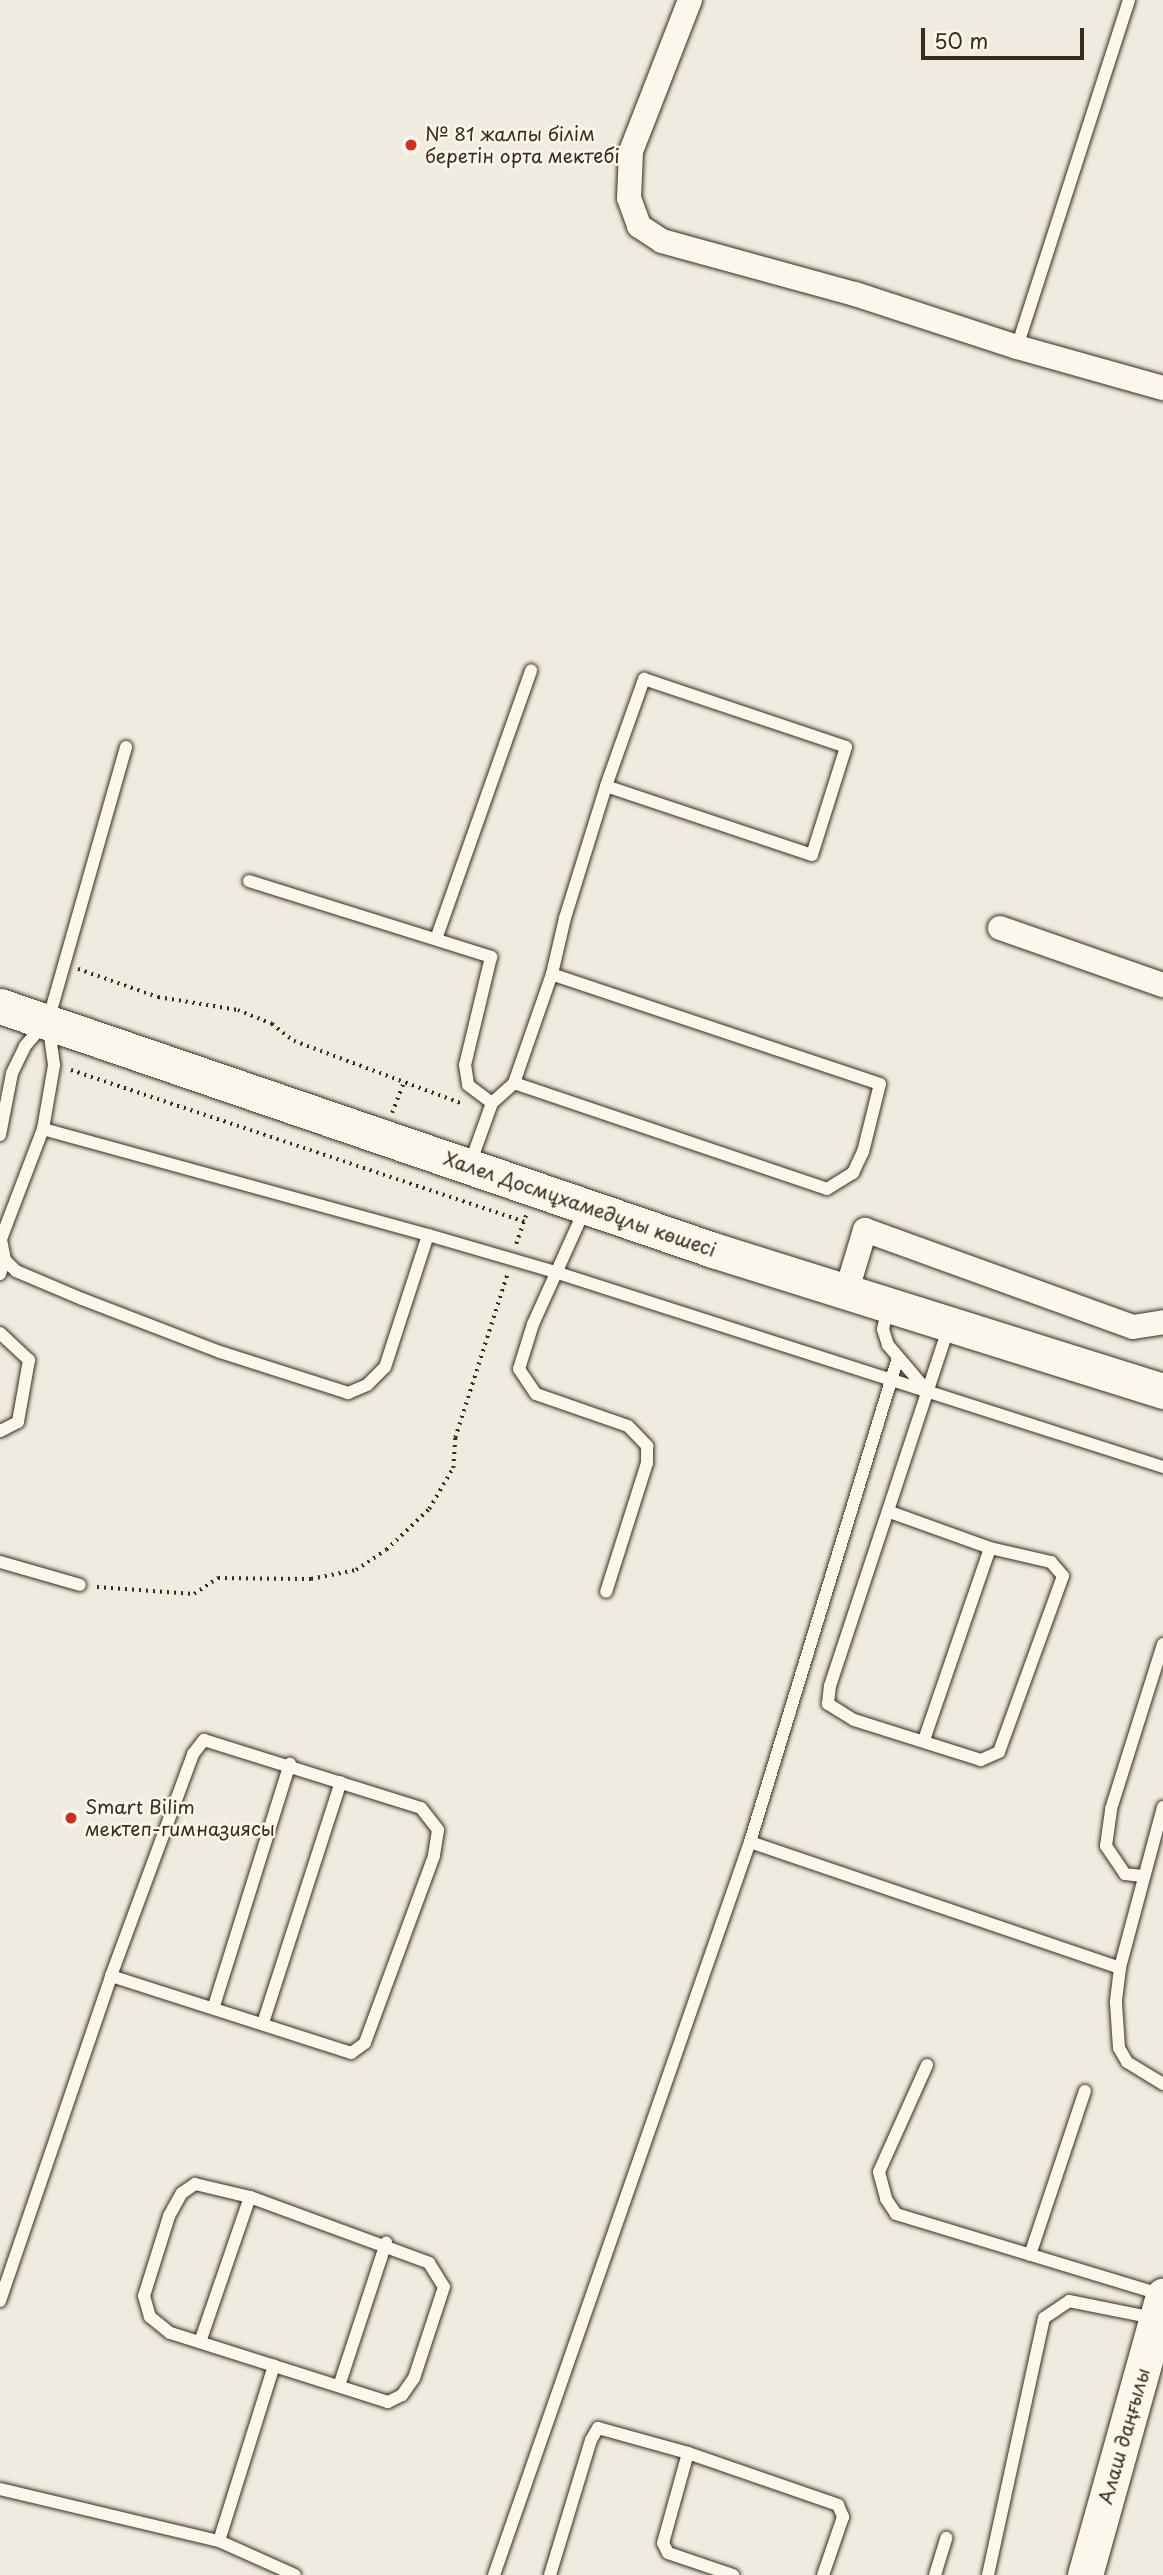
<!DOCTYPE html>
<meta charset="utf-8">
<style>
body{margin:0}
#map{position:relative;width:1163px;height:2575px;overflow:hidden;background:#f0ebe0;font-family:"Playpen Sans",sans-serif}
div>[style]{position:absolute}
.path>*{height:3.5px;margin-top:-1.75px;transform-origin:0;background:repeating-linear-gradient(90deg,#3b2a1e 0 2px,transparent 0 7px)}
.roads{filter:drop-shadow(0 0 2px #3b2a1e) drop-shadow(0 0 2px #3b2a1e)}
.lane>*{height:12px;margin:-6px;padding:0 6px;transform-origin:6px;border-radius:6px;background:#fbf7ec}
.street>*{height:24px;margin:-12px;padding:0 12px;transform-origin:12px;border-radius:12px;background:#fbf7ec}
.secondary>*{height:35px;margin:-17.5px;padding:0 17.5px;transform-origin:17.5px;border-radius:17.5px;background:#fbf7ec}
.dots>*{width:19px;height:19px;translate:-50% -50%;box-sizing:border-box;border:4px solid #fbf7ec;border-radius:50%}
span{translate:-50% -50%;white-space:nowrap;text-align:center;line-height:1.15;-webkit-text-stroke:5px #fbf7ec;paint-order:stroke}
.poi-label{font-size:19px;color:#3b2a1e}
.left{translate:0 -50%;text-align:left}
.street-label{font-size:19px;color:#3b2a1e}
.scale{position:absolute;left:921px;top:28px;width:163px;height:32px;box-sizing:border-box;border:4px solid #3b2a1e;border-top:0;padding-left:9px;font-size:21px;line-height:24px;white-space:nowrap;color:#3b2a1e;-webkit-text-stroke:5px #fbf7ec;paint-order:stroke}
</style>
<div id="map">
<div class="path">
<i style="left:78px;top:969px;width:85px;rotate:19.3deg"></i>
<i style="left:158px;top:997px;width:81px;rotate:9.2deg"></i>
<i style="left:238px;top:1010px;width:37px;rotate:22deg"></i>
<i style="left:272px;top:1024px;width:28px;rotate:38deg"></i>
<i style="left:294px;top:1041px;width:178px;rotate:20.4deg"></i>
<i style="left:71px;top:1070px;width:478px;rotate:18.5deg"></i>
<i style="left:392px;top:1113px;width:31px;rotate:-69deg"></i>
<i style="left:516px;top:1244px;width:31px;rotate:-71deg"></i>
<i style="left:97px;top:1587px;width:97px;rotate:4.1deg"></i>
<i style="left:194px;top:1594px;width:29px;rotate:-34deg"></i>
<i style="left:218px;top:1578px;width:93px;rotate:0.6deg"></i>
<i style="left:311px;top:1579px;width:46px;rotate:-11.3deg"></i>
<i style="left:356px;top:1570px;width:36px;rotate:-34deg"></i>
<i style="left:386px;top:1550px;width:59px;rotate:-43.6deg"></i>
<i style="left:429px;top:1509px;width:48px;rotate:-59.7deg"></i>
<i style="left:453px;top:1468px;width:30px;rotate:-86deg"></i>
<i style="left:455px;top:1438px;width:171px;rotate:-72.3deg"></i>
</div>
<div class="roads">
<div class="lane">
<i style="left:1017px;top:347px;width:365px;rotate:-72.1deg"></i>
<i style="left:249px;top:881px;width:254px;rotate:17.4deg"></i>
<i style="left:491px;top:957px;width:111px;rotate:103.5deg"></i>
<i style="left:465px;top:1065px;width:20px;rotate:81deg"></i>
<i style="left:468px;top:1085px;width:30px;rotate:37deg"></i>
<i style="left:436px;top:939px;width:285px;rotate:-70.5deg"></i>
<i style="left:514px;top:1083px;width:330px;rotate:18.7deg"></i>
<i style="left:827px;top:1189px;width:31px;rotate:-32deg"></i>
<i style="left:853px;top:1173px;width:23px;rotate:-65deg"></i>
<i style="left:863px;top:1152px;width:70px;rotate:-76deg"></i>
<i style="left:880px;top:1084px;width:346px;rotate:-161.5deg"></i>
<i style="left:43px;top:1129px;width:399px;rotate:15.4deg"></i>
<i style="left:428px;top:1235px;width:139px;rotate:108deg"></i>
<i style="left:385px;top:1367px;width:25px;rotate:135deg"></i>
<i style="left:367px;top:1385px;width:21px;rotate:157deg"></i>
<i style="left:348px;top:1393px;width:134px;rotate:-162.2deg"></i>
<i style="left:220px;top:1352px;width:148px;rotate:-159deg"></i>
<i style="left:82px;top:1299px;width:72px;rotate:-157deg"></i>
<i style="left:16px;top:1271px;width:16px;rotate:-135deg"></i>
<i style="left:5px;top:1260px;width:21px;rotate:-101deg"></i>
<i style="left:1px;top:1239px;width:118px;rotate:-69.1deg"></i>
<i style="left:43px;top:1129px;width:65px;rotate:-80.2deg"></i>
<i style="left:54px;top:1065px;width:44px;rotate:-97.8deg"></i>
<i style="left:48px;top:1021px;width:285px;rotate:-74.1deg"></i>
<i style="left:0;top:1135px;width:63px;rotate:-79deg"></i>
<i style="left:12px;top:1073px;width:30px;rotate:-64deg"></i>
<i style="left:25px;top:1046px;width:30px;rotate:-49deg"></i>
<i style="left:470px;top:1164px;width:65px;rotate:-70.2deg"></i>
<i style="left:492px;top:1103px;width:30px;rotate:-42deg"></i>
<i style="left:514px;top:1083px;width:115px;rotate:-70.8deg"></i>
<i style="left:552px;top:974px;width:57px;rotate:-76.9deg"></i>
<i style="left:565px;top:918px;width:138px;rotate:-72.7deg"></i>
<i style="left:606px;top:786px;width:114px;rotate:-70.4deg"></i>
<i style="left:644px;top:679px;width:213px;rotate:18.6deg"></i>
<i style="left:846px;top:747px;width:113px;rotate:107.5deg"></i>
<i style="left:812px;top:855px;width:217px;rotate:-161.5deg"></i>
<i style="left:585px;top:1209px;width:126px;rotate:114.3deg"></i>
<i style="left:533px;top:1324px;width:47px;rotate:107.3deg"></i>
<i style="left:519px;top:1369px;width:30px;rotate:56deg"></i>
<i style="left:536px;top:1394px;width:97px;rotate:19.2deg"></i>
<i style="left:628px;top:1426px;width:28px;rotate:46deg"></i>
<i style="left:647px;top:1446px;width:17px;rotate:90deg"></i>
<i style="left:647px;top:1463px;width:135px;rotate:107.6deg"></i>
<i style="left:428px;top:1235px;width:132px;rotate:16.2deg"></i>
<i style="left:555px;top:1272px;width:639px;rotate:17.78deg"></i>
<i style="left:0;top:1274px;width:15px;rotate:-70deg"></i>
<i style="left:888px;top:1306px;width:24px;rotate:102deg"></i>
<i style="left:883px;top:1329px;width:17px;rotate:73deg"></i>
<i style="left:888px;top:1345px;width:63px;rotate:49.5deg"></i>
<i style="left:0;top:1333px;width:40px;rotate:43deg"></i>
<i style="left:29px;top:1360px;width:63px;rotate:100.1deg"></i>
<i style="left:18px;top:1422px;width:20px;rotate:153deg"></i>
<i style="left:890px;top:1512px;width:106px;rotate:19.8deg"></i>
<i style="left:990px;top:1548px;width:63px;rotate:12.9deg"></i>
<i style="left:1051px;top:1562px;width:18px;rotate:49deg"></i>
<i style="left:1063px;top:1576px;width:187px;rotate:110deg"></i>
<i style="left:999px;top:1752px;width:20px;rotate:156deg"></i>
<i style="left:981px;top:1760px;width:133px;rotate:-162.5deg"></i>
<i style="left:854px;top:1720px;width:31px;rotate:-148deg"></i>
<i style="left:828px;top:1704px;width:18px;rotate:-84deg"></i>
<i style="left:830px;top:1686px;width:379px;rotate:-71.7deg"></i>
<i style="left:0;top:1562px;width:83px;rotate:16deg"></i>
<i style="left:924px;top:1740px;width:203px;rotate:-71deg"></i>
<i style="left:1163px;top:1807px;width:167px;rotate:105deg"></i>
<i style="left:1120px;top:1968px;width:35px;rotate:97deg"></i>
<i style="left:1116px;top:2003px;width:45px;rotate:86.2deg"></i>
<i style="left:1119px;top:2048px;width:16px;rotate:60deg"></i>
<i style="left:1127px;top:2062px;width:42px;rotate:31.4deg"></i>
<i style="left:750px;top:1842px;width:391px;rotate:18.8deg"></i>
<i style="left:1143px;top:1876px;width:18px;rotate:-174deg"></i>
<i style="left:1125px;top:1874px;width:34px;rotate:-124deg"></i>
<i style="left:1106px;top:1846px;width:37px;rotate:-82deg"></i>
<i style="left:1111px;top:1809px;width:173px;rotate:-72.5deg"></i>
<i style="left:214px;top:2006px;width:254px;rotate:-72.6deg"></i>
<i style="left:263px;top:2023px;width:253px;rotate:-72.1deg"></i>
<i style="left:927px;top:2065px;width:117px;rotate:114.2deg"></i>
<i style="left:879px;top:2172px;width:28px;rotate:75deg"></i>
<i style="left:886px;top:2199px;width:18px;rotate:56deg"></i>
<i style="left:896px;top:2214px;width:279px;rotate:16.9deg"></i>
<i style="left:195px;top:2184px;width:57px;rotate:13.3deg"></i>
<i style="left:250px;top:2197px;width:191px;rotate:20.2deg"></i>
<i style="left:429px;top:2263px;width:28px;rotate:58deg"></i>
<i style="left:444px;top:2287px;width:96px;rotate:108.2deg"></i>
<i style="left:414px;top:2378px;width:21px;rotate:125deg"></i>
<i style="left:402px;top:2395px;width:16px;rotate:153deg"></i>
<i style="left:388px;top:2402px;width:229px;rotate:-162.4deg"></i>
<i style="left:170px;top:2333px;width:26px;rotate:-141deg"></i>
<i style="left:150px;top:2317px;width:22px;rotate:-106deg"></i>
<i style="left:144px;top:2296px;width:84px;rotate:-72.6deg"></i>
<i style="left:169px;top:2216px;width:26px;rotate:-61deg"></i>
<i style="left:182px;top:2193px;width:16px;rotate:-35deg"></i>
<i style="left:1030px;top:2255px;width:173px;rotate:-71.5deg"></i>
<i style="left:0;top:2301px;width:343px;rotate:-71.1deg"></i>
<i style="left:111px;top:1976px;width:237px;rotate:-69.7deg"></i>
<i style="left:193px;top:1754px;width:18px;rotate:-52deg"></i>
<i style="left:204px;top:1740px;width:227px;rotate:17.4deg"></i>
<i style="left:421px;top:1808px;width:28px;rotate:52deg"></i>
<i style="left:438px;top:1830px;width:26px;rotate:99deg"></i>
<i style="left:434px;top:1856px;width:199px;rotate:110.3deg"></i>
<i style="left:365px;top:2043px;width:17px;rotate:144deg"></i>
<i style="left:351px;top:2053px;width:252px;rotate:-162.2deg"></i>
<i style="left:200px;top:2342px;width:153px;rotate:-71deg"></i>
<i style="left:339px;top:2386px;width:151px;rotate:-71.8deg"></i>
<i style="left:688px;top:2453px;width:93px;rotate:105.5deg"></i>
<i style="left:663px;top:2543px;width:11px;rotate:63deg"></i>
<i style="left:668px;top:2553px;width:69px;rotate:18.7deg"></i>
<i style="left:0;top:2489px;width:225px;rotate:13.4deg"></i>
<i style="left:219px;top:2541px;width:83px;rotate:24.1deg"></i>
<i style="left:219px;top:2541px;width:184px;rotate:-72.6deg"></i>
<i style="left:494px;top:2575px;width:776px;rotate:-70.75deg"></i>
<i style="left:750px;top:1842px;width:503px;rotate:-73.01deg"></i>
<i style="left:550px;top:2575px;width:141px;rotate:-73.1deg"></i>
<i style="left:591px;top:2440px;width:14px;rotate:-60deg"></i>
<i style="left:598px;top:2428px;width:93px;rotate:15.5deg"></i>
<i style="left:688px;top:2453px;width:159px;rotate:19.1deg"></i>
<i style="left:838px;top:2505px;width:13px;rotate:67deg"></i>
<i style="left:843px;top:2517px;width:61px;rotate:109deg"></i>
<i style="left:935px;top:2575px;width:39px;rotate:-73deg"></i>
<i style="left:988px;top:2575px;width:263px;rotate:-77.7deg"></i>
<i style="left:1044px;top:2318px;width:30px;rotate:-34deg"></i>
<i style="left:1069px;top:2301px;width:87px;rotate:11.3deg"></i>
</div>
<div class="street">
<i style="left:690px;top:0;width:162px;rotate:111.3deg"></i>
<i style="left:631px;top:151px;width:47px;rotate:92.4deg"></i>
<i style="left:629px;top:198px;width:30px;rotate:70deg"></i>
<i style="left:639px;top:226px;width:27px;rotate:33deg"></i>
<i style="left:662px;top:241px;width:200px;rotate:15.4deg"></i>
<i style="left:855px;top:294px;width:170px;rotate:18.1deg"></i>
<i style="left:1017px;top:347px;width:152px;rotate:15.7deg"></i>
<i style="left:1000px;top:928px;width:173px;rotate:19.3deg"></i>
<i style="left:846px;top:1293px;width:66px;rotate:-73.2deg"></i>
<i style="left:865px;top:1230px;width:285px;rotate:19.9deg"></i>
<i style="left:1133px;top:1327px;width:30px;rotate:-9deg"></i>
</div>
<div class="secondary">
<i style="left:0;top:1006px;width:754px;rotate:18.89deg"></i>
<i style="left:713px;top:1250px;width:472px;rotate:17.4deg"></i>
<i style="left:1085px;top:2575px;width:290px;rotate:-74.4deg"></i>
</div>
</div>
<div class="dots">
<i style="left:411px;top:145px;background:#c8321e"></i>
<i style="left:71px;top:1818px;background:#c8321e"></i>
</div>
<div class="poi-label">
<span class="left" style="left:425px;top:145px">№ 81 жалпы білім<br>беретін орта мектебі</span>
<span class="left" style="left:85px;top:1818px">Smart Bilim<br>мектеп-гимназиясы</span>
</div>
<div class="street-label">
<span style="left:580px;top:1204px;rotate:19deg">Халел Досмұхамедұлы көшесі</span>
<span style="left:1124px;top:2436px;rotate:-74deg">Алаш даңғылы</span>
</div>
<div class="scale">50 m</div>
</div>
